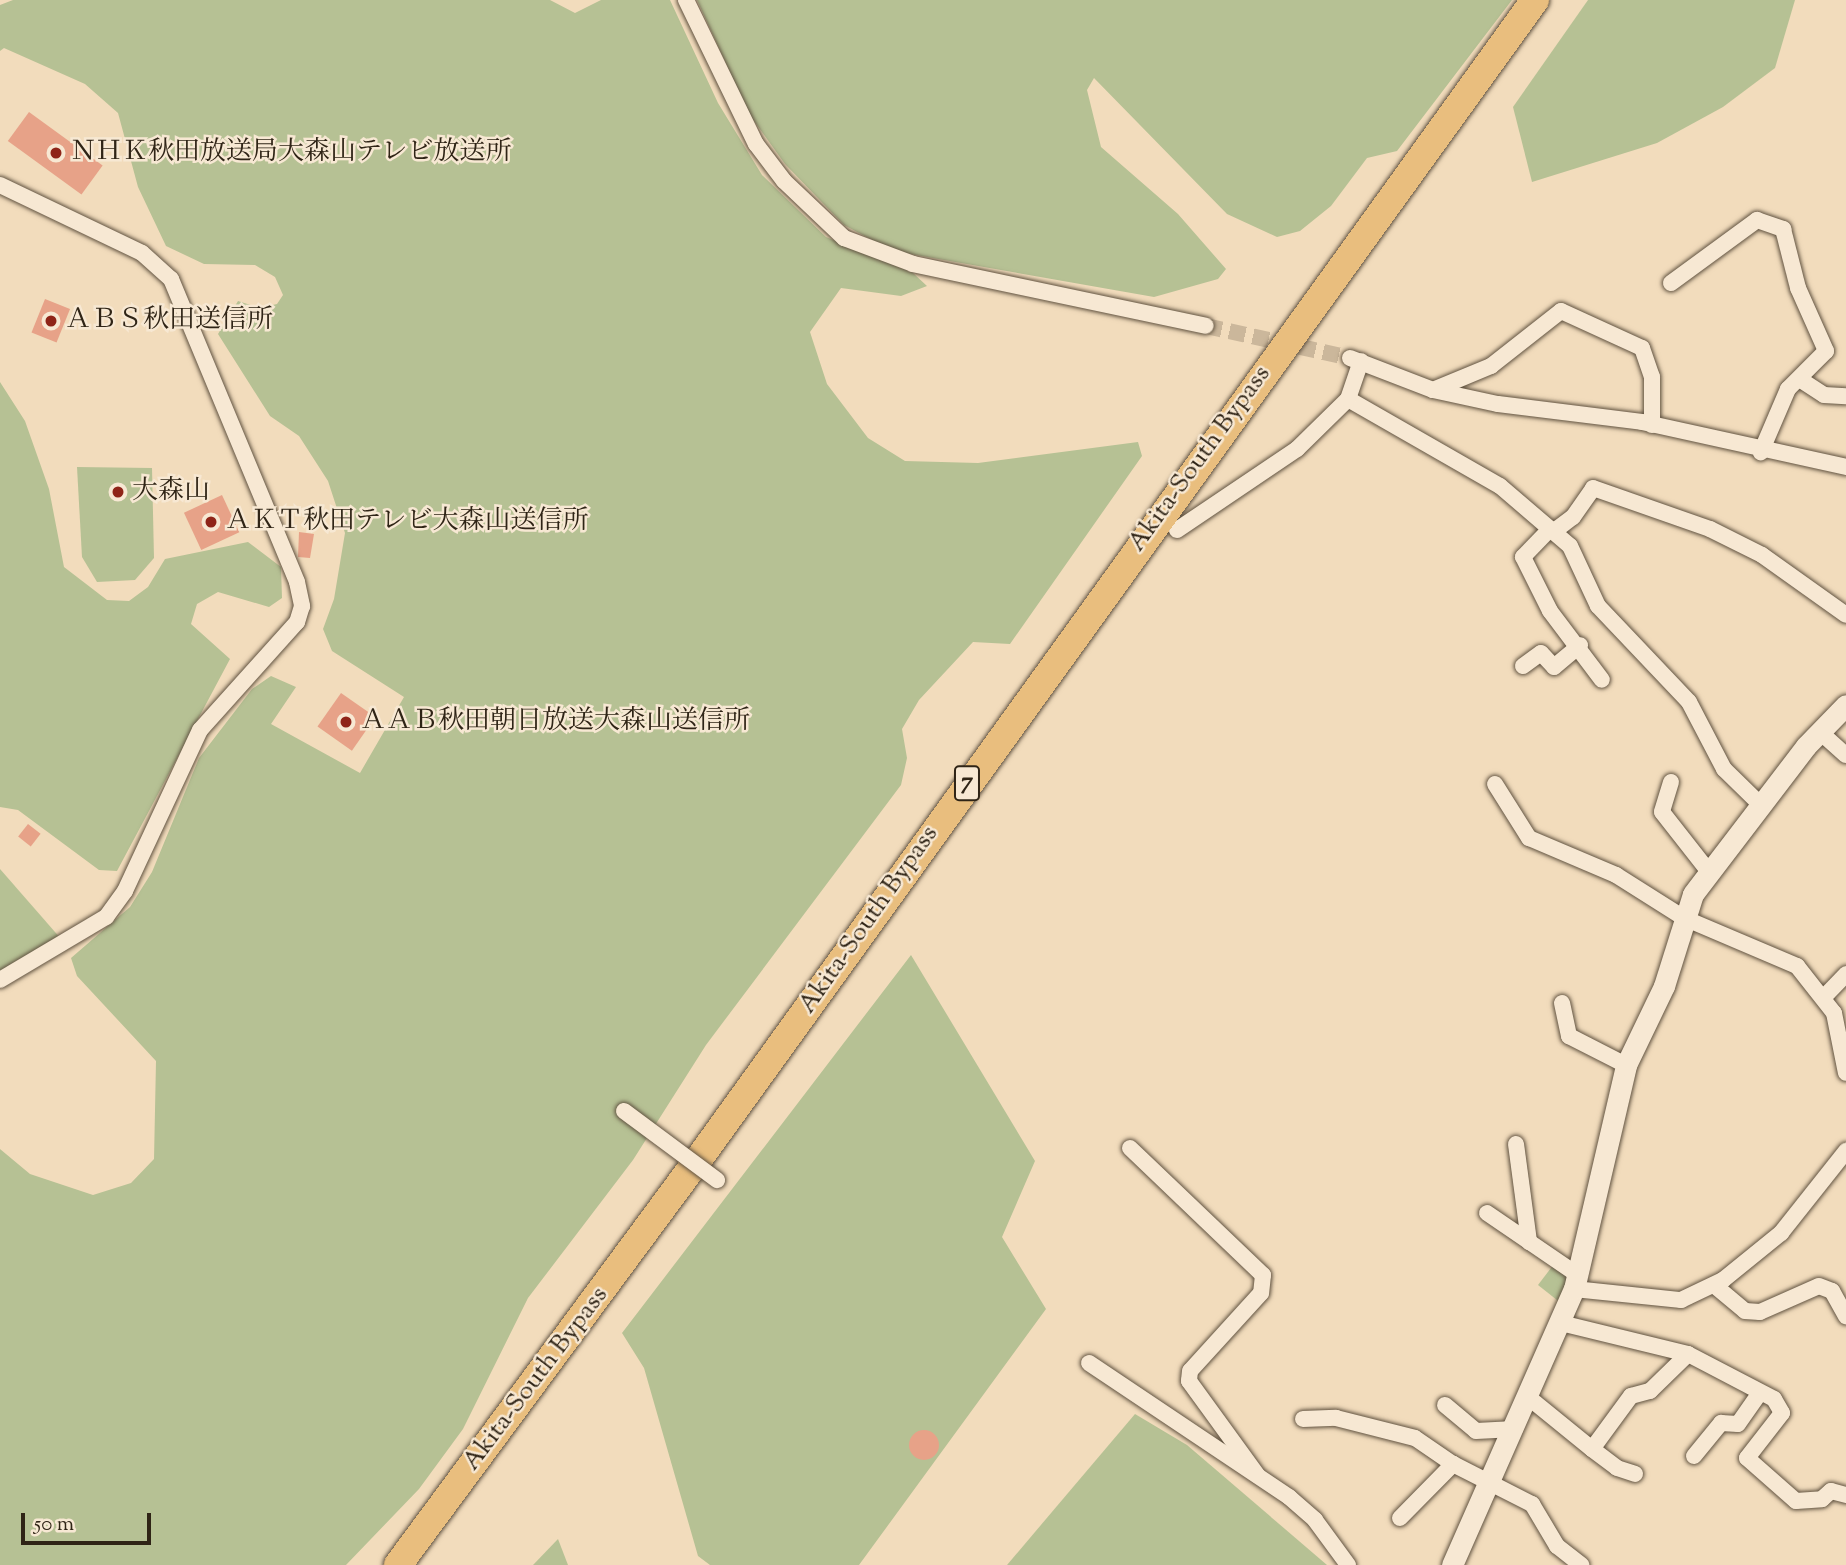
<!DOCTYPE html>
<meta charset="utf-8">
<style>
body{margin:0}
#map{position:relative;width:1846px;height:1565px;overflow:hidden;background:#f2dcbc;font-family:"Sorts Mill Goudy","Noto Serif JP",serif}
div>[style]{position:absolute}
.green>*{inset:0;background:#b6c194}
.building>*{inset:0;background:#e7a288;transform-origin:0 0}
.round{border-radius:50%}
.street-tunnel>*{height:16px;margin-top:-8px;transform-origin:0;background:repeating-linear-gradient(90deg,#cbb79b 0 16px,transparent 0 24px)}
.roads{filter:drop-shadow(0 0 2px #605240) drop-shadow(0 0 2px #605240)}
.street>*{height:16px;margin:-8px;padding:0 8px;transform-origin:8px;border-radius:8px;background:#f7e8d3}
.secondary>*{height:21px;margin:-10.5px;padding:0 10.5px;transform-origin:10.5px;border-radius:10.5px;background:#f7e8d3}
.highway>*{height:28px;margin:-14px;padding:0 14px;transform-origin:14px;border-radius:14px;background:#e9be7e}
.bridges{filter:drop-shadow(0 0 2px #605240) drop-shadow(0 0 2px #605240)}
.street-bridge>*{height:16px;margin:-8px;padding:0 8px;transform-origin:8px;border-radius:8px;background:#f7e8d3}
.dots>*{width:19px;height:19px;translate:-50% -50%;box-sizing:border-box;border:4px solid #f7e8d3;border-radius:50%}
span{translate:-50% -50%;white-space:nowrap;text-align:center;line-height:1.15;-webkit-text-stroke:5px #f7e8d3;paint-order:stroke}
.shield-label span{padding:2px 5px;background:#f7e8d3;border:2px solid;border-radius:5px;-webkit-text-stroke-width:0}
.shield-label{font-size:24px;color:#2f2416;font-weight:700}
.poi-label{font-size:26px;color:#2f2416}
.left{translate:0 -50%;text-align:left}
.street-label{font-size:26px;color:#2f2416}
.scale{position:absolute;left:21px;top:1513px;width:130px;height:32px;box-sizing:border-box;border:4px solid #2f2416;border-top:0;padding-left:9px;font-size:21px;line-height:24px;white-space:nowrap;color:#2f2416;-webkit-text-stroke:5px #f7e8d3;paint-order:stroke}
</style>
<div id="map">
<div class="green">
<i style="clip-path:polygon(13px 0,550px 0,575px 13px,601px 0,670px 0,718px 103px,762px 175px,826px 237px,913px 273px,927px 286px,901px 296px,841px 288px,810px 332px,827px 384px,868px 438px,905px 461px,978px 463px,1138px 442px,1142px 456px,1010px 644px,973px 642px,919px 700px,902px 729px,907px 758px,901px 785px,706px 1045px,633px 1160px,528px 1298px,463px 1429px,419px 1489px,346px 1565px,0 1565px,0 1149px,30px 1174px,93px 1195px,131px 1183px,154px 1159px,156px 1061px,77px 976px,71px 958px,130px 907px,152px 872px,199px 758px,252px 689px,271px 676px,296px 687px,271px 724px,360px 773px,404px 697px,332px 651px,323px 629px,334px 599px,345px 533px,328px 481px,299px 436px,270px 416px,218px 334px,238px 301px,260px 308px,277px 304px,283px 295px,275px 277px,255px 265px,204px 264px,166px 246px,138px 187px,118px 113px,85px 84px,4px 48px,0 51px,0 5px)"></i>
<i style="clip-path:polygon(697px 0,1512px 0,1397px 151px,1367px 158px,1331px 206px,1300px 231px,1277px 237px,1227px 214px,1094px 78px,1087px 90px,1101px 147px,1178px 214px,1226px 269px,1218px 279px,1154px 297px,893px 251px,844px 225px,785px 164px,749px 114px)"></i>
<i style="clip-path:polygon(1588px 0,1795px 0,1775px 68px,1723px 107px,1657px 143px,1532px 182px,1513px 107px)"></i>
<i style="clip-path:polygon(0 382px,25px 421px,49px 489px,64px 567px,107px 600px,129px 601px,148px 587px,165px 559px,248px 542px,281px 567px,282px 598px,269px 607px,218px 592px,197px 604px,191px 624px,230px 659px,117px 871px,99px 870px,18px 810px,0 807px)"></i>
<i style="clip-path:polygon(77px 467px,152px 468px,154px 558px,135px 580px,97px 582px,82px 557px)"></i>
<i style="clip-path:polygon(0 869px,62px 940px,0 980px)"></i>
<i style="clip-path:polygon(911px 955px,1035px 1161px,1002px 1237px,1046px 1309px,859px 1565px,710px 1565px,698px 1556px,644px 1368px,622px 1333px)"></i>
<i style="clip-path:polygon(1554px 1264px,1572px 1276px,1562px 1304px,1538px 1285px)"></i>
<i style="clip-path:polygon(1135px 1414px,1187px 1445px,1327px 1565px,1007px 1565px)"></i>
<i style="clip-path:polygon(558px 1539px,568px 1565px,533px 1565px)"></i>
</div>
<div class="building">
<i style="left:29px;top:112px;width:91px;height:36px;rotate:36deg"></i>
<i style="left:45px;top:299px;width:27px;height:36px;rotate:22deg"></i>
<i style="left:222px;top:495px;width:41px;height:42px;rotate:65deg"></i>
<i style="clip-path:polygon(299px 532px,314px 534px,310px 558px,298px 557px)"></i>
<i style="left:341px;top:693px;width:42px;height:41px;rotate:35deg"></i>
<i style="left:28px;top:824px;width:16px;height:16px;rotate:38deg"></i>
<i class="round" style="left:909px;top:1430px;width:30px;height:30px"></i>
</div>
<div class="street-tunnel">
<i style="left:1206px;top:326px;width:148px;rotate:12.5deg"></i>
</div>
<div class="roads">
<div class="street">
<i style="left:686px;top:0;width:160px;rotate:64.1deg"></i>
<i style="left:756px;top:144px;width:46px;rotate:52.9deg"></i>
<i style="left:784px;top:181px;width:83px;rotate:43.5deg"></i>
<i style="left:844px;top:238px;width:74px;rotate:20.6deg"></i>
<i style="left:913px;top:264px;width:299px;rotate:11.9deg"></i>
<i style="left:0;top:185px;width:157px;rotate:25.6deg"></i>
<i style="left:142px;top:253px;width:39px;rotate:42deg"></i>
<i style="left:171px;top:279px;width:328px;rotate:67.4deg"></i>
<i style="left:297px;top:582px;width:25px;rotate:78deg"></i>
<i style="left:302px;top:606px;width:17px;rotate:107deg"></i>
<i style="left:297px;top:622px;width:145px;rotate:131.9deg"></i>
<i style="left:200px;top:730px;width:178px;rotate:115deg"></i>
<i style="left:125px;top:891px;width:32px;rotate:126deg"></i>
<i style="left:106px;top:917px;width:123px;rotate:149.3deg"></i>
<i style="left:1671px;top:283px;width:107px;rotate:-36.2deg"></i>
<i style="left:1757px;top:220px;width:28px;rotate:19deg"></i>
<i style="left:1783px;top:229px;width:61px;rotate:75.7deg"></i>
<i style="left:1798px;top:288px;width:69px;rotate:66deg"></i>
<i style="left:1826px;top:351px;width:54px;rotate:135deg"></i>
<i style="left:1788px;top:389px;width:69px;rotate:113.2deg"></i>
<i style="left:1350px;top:358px;width:89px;rotate:21.1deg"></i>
<i style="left:1433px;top:390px;width:66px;rotate:12.2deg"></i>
<i style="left:1498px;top:404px;width:145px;rotate:7.1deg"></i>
<i style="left:1642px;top:422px;width:209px;rotate:12.4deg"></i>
<i style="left:1801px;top:380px;width:27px;rotate:33deg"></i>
<i style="left:1824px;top:395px;width:22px;rotate:3deg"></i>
<i style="left:1433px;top:390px;width:63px;rotate:-22.5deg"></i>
<i style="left:1491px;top:366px;width:89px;rotate:-38.2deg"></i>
<i style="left:1561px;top:311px;width:89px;rotate:24.6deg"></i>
<i style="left:1642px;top:348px;width:31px;rotate:71deg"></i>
<i style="left:1652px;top:377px;width:48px;rotate:90deg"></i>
<i style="left:1348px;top:399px;width:175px;rotate:29.8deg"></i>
<i style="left:1500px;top:486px;width:92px;rotate:40.6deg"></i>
<i style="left:1570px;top:546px;width:66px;rotate:65deg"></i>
<i style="left:1598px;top:606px;width:132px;rotate:46.5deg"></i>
<i style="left:1689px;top:702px;width:76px;rotate:62.4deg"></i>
<i style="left:1724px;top:769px;width:54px;rotate:44.3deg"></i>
<i style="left:1550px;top:529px;width:39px;rotate:134deg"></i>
<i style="left:1523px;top:557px;width:60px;rotate:63.4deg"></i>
<i style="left:1550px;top:611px;width:86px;rotate:53deg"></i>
<i style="left:1177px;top:530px;width:145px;rotate:-34deg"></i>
<i style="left:1297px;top:449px;width:71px;rotate:-44.4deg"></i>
<i style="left:1348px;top:399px;width:40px;rotate:-71.1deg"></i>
<i style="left:1553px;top:532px;width:25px;rotate:-37deg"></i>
<i style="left:1573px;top:517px;width:35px;rotate:-55deg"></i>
<i style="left:1593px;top:488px;width:124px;rotate:19.3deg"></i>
<i style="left:1710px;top:529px;width:58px;rotate:26.6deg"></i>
<i style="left:1762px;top:555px;width:103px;rotate:35.5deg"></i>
<i style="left:1523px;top:666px;width:22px;rotate:-36deg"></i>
<i style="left:1541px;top:653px;width:19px;rotate:47deg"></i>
<i style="left:1554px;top:667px;width:34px;rotate:-40deg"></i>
<i style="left:1819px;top:731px;width:36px;rotate:42deg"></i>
<i style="left:1671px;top:782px;width:31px;rotate:107deg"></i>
<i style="left:1662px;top:812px;width:76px;rotate:51.9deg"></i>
<i style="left:1495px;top:784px;width:64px;rotate:57.8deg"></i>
<i style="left:1529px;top:838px;width:95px;rotate:23deg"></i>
<i style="left:1616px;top:875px;width:80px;rotate:32.3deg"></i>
<i style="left:1684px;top:918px;width:123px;rotate:23deg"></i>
<i style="left:1797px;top:966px;width:60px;rotate:51.8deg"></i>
<i style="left:1834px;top:1013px;width:61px;rotate:78.7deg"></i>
<i style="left:1824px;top:997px;width:32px;rotate:-46deg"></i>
<i style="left:1562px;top:1003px;width:34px;rotate:78deg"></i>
<i style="left:1569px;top:1036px;width:64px;rotate:27deg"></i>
<i style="left:1516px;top:1144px;width:99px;rotate:82.4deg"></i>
<i style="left:1130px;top:1148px;width:184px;rotate:43.7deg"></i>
<i style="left:1263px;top:1275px;width:18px;rotate:96deg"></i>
<i style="left:1261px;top:1293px;width:105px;rotate:132.3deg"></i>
<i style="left:1190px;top:1371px;width:10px;rotate:96deg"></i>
<i style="left:1189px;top:1381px;width:117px;rotate:54deg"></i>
<i style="left:1487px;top:1213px;width:110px;rotate:34.3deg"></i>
<i style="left:1714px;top:1285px;width:40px;rotate:40deg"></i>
<i style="left:1745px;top:1311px;width:15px;rotate:4deg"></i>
<i style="left:1760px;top:1312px;width:64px;rotate:-23.8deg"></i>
<i style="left:1819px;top:1286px;width:14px;rotate:21deg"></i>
<i style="left:1832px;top:1291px;width:29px;rotate:61deg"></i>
<i style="left:1574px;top:1289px;width:108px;rotate:5.9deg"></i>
<i style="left:1681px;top:1300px;width:47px;rotate:-25.5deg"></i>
<i style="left:1723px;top:1280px;width:75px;rotate:-39deg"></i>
<i style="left:1781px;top:1233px;width:105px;rotate:-51.6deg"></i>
<i style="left:1688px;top:1354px;width:97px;rotate:27.6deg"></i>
<i style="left:1774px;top:1399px;width:16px;rotate:60deg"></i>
<i style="left:1782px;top:1413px;width:57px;rotate:127.9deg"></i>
<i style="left:1747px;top:1458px;width:65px;rotate:41.3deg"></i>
<i style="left:1796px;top:1501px;width:26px;rotate:-4deg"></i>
<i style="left:1822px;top:1499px;width:12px;rotate:-42deg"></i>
<i style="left:1831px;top:1491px;width:16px;rotate:15deg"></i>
<i style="left:1089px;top:1363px;width:241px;rotate:33.8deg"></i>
<i style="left:1289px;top:1497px;width:35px;rotate:41deg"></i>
<i style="left:1315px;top:1520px;width:56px;rotate:53.7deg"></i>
<i style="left:1528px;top:1397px;width:82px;rotate:39.1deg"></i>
<i style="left:1592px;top:1449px;width:66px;rotate:-53.7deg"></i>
<i style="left:1631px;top:1396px;width:20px;rotate:-15deg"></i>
<i style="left:1650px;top:1391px;width:53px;rotate:-44.2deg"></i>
<i style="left:1688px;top:1354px;width:131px;rotate:-166.3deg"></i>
<i style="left:1445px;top:1405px;width:40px;rotate:40deg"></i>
<i style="left:1476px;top:1431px;width:39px;rotate:-3deg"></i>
<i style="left:1303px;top:1419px;width:33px;rotate:-2deg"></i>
<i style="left:1336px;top:1418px;width:81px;rotate:14.2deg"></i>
<i style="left:1415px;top:1438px;width:46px;rotate:34.4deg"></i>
<i style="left:1592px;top:1449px;width:31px;rotate:37deg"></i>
<i style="left:1617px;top:1468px;width:19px;rotate:18deg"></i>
<i style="left:1694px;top:1456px;width:43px;rotate:-50.7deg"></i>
<i style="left:1721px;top:1423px;width:17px;rotate:3deg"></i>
<i style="left:1738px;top:1424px;width:38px;rotate:-55deg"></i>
<i style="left:1400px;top:1518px;width:76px;rotate:-45.5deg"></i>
<i style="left:1453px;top:1464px;width:89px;rotate:26.9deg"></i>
<i style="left:1532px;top:1504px;width:49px;rotate:59.2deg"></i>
<i style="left:1557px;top:1546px;width:31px;rotate:38deg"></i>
</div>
<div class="secondary">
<i style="left:1452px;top:1565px;width:302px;rotate:-66.2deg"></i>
<i style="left:1574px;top:1289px;width:230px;rotate:-76.9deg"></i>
<i style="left:1626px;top:1065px;width:88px;rotate:-64.3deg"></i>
<i style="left:1664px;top:986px;width:96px;rotate:-72.5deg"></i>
<i style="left:1693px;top:894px;width:186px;rotate:-52.6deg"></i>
<i style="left:1806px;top:746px;width:57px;rotate:-45.7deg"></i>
</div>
<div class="highway">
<i style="left:398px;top:1565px;width:495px;rotate:-53.5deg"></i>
<i style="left:693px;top:1167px;width:1439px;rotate:-54.19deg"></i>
</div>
</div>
<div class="bridges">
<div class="street-bridge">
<i style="left:624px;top:1111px;width:116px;rotate:36.6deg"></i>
</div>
</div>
<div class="dots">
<i style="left:56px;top:153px;background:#8f2418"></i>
<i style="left:51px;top:321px;background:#8f2418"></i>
<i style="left:118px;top:492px;background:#8f2418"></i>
<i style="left:211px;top:522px;background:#8f2418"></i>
<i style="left:346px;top:722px;background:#8f2418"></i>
</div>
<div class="shield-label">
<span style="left:967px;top:783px">7</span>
</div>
<div class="poi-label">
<span class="left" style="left:70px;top:153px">ＮＨＫ秋田放送局大森山テレビ放送所</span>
<span class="left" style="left:65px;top:321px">ＡＢＳ秋田送信所</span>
<span class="left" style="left:132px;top:492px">大森山</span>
<span class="left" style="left:225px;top:522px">ＡＫＴ秋田テレビ大森山送信所</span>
<span class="left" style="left:360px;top:722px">ＡＡＢ秋田朝日放送大森山送信所</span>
</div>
<div class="street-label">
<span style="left:1200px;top:459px;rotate:-54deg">Akita-South Bypass</span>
<span style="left:869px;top:920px;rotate:-55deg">Akita-South Bypass</span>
<span style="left:536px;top:1379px;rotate:-53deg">Akita-South Bypass</span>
</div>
<div class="scale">50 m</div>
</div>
